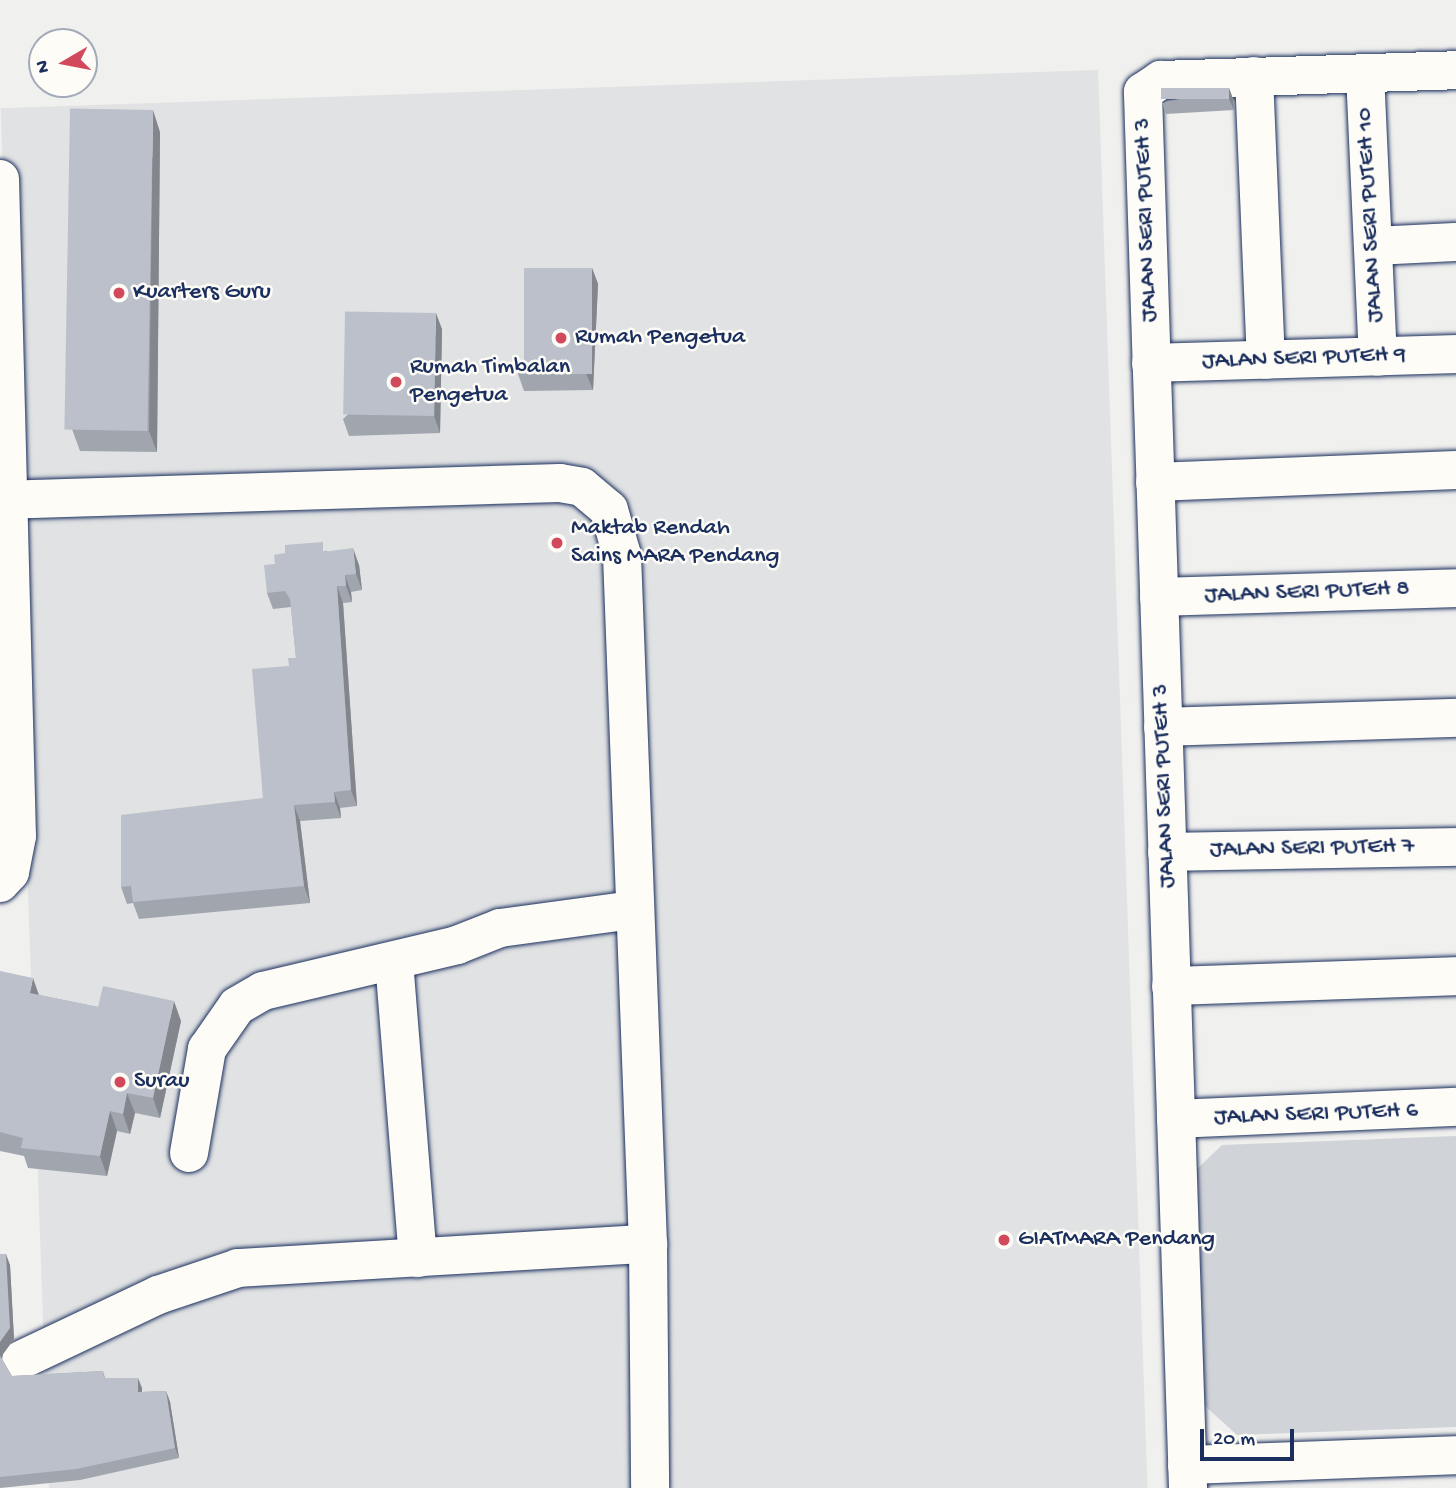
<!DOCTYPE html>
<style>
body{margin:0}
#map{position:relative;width:1456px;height:1488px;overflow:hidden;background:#f0f0ee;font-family:"Gochi Hand",sans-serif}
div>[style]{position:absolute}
.built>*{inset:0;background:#e0e2e3;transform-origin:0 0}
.green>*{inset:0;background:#d0d3d8}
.roads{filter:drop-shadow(0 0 2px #1b2f5e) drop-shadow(0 0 2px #1b2f5e)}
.minor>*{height:38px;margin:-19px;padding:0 19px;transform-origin:19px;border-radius:19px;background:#fdfcf7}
.wall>*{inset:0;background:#a1a5ae}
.shaded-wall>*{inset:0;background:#83868d}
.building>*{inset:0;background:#bbc0ca;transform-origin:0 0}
.dots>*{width:19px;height:19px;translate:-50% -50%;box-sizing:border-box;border:4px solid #fdfcf7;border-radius:50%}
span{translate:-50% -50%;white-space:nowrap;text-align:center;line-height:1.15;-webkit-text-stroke:5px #fdfcf7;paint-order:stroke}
.street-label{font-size:24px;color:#1b2f5e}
.poi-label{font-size:24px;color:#1b2f5e}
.left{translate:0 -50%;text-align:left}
.north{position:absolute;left:28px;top:28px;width:70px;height:70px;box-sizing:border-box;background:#fdfcf7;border:2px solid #a3aaba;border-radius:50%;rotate:260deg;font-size:19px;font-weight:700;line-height:28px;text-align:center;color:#1b2f5e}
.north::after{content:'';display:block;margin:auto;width:24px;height:32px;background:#d1495b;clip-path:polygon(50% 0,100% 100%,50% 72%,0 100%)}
.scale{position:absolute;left:1200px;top:1429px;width:94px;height:32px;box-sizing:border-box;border:4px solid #1b2f5e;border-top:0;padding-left:9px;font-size:21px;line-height:24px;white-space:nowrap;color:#1b2f5e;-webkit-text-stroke:5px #fdfcf7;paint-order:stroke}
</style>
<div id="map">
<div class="built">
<i style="left:1098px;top:70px;width:1419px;height:1098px;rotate:88deg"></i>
</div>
<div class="green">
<i style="clip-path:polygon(1456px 1136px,1456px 1427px,1237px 1435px,1204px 1405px,1197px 1169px,1222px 1145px)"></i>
</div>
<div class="roads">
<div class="minor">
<i style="left:1365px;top:73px;width:284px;rotate:87.4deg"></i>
<i style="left:1254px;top:76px;width:284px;rotate:87.6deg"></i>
<i style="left:0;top:179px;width:657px;rotate:88.52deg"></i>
<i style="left:17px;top:836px;width:37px;rotate:101deg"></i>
<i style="left:10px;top:872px;width:15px;rotate:132deg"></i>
<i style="left:1373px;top:246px;width:83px;rotate:-2.8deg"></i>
<i style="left:1151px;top:363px;width:305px;rotate:-1.7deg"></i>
<i style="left:1155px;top:482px;width:301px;rotate:-2.3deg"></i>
<i style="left:0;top:500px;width:560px;rotate:-1.74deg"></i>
<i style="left:560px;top:483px;width:22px;rotate:10deg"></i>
<i style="left:582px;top:487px;width:35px;rotate:40deg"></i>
<i style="left:609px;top:510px;width:47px;rotate:73.9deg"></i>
<i style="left:622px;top:555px;width:689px;rotate:87.84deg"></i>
<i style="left:648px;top:1244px;width:244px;rotate:89.5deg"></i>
<i style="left:1159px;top:597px;width:297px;rotate:-1.7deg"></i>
<i style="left:1163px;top:727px;width:293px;rotate:-1.8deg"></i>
<i style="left:1167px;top:852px;width:289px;rotate:-1deg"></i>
<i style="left:394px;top:961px;width:298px;rotate:85.4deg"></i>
<i style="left:1171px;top:986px;width:285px;rotate:-2deg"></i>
<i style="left:1176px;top:1119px;width:280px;rotate:-2.5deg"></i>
<i style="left:189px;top:1153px;width:106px;rotate:-80.2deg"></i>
<i style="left:207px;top:1049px;width:52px;rotate:-55.1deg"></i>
<i style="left:237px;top:1006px;width:30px;rotate:-30deg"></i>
<i style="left:263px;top:991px;width:199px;rotate:-13.3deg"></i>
<i style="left:457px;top:945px;width:46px;rotate:-21.6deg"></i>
<i style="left:500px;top:928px;width:134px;rotate:-7.7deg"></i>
<i style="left:21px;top:1360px;width:152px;rotate:-25.4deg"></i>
<i style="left:158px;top:1295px;width:84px;rotate:-18.6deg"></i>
<i style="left:238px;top:1268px;width:411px;rotate:-3.4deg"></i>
<i style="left:1187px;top:1465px;width:269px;rotate:-2.1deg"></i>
<i style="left:1188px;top:1488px;width:1397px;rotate:-91.85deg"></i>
<i style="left:1143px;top:92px;width:22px;rotate:-34deg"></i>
<i style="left:1161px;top:80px;width:295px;rotate:-1.9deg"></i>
</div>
</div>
<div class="wall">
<i style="clip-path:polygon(1229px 88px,1233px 99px,1234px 110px,1166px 114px,1162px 103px)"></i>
<i style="clip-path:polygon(160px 132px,157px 452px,80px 451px,72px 429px)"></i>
<i style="clip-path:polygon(592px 268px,598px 284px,593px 390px,524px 391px,518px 374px)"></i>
<i style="clip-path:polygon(442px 329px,440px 433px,349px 436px,343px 419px)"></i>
<i style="clip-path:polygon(326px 551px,359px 565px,362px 590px,351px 592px,352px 602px,343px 603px,357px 806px,340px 808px,341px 818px,300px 821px,310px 903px,139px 919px,133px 903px,127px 904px,121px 887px,263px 798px,289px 666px,296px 658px,291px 607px,273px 609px,267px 593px,275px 564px)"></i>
<i style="clip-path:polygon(0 971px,39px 995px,98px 1007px,181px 1021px,160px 1118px,135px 1113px,130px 1134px,117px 1131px,107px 1176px,28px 1168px,24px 1156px,0 1151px)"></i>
<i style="clip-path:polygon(0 1254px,10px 1265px,14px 1339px,1px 1357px,12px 1376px,103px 1371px,105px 1378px,142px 1388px,142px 1392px,166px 1391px,170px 1402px,179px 1458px,80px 1480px,0 1488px)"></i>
</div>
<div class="shaded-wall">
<i style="clip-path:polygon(1229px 88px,1233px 99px,1234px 110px,1229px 99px)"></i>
<i style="clip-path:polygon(153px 110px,160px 132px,157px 452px,149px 431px)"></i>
<i style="clip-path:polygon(592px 268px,598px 284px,593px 390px,586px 373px)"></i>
<i style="clip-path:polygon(436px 313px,442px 329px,440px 433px,434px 416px)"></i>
<i style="clip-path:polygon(353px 548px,359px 565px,362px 590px,356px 574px)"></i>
<i style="clip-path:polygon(345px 575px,351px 592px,352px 602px,346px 586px)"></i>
<i style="clip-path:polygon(337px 586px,343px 603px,357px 806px,351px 790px)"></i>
<i style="clip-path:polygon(334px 792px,340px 808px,341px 818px,335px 802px)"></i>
<i style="clip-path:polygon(294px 805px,300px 821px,310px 903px,304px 886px)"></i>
<i style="clip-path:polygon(33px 978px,40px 998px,30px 993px)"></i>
<i style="clip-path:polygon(174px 1001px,181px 1021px,160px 1118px,153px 1098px)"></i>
<i style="clip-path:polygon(127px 1093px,135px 1113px,130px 1134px,123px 1114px)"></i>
<i style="clip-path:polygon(110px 1111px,117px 1131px,107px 1176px,100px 1156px)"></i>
<i style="clip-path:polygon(6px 1254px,10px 1265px,14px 1339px,0 1358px,0 1342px)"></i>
<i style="clip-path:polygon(138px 1378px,142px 1388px,142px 1403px,138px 1392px)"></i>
<i style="clip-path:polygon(166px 1391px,170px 1402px,179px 1458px,175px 1448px)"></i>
</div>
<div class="building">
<i style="left:1229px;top:88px;width:11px;height:68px;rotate:90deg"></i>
<i style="left:153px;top:110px;width:321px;height:83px;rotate:91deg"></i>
<i style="left:524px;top:268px;width:68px;height:106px"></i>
<i style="left:436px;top:313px;width:103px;height:91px;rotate:91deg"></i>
<i style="clip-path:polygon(323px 542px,323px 552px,353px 548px,356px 574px,345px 575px,346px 586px,337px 586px,351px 790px,334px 792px,335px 802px,294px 805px,304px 886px,133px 902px,131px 886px,121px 887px,121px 815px,263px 798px,252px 669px,289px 666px,288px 658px,296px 658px,290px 599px,285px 591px,267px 593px,264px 565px,275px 564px,274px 555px,285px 553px,285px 545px)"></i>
<i style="clip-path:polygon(0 971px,33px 978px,30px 993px,98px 1007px,103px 986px,174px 1001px,153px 1098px,127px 1093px,123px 1114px,110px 1111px,100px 1156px,21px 1148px,23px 1138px,0 1132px)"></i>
<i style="clip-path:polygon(0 1254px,6px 1254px,10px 1328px,0 1342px)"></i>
<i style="clip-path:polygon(0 1356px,12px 1376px,103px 1371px,104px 1378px,138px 1378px,138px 1392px,166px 1391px,175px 1448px,76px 1469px,0 1477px)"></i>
</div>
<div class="dots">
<i style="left:119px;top:293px;background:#d1495b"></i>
<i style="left:561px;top:338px;background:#d1495b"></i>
<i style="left:396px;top:382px;background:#d1495b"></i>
<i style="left:557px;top:543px;background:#d1495b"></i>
<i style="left:120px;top:1082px;background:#d1495b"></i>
<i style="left:1004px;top:1240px;background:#d1495b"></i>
</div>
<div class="street-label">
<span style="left:1371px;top:215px;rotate:-93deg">JALAN SERI PUTEH 10</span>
<span style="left:1147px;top:220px;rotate:-92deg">JALAN SERI PUTEH 3</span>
<span style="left:1304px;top:359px;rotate:-2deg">JALAN SERI PUTEH 9</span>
<span style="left:1307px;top:593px;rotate:-2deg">JALAN SERI PUTEH 8</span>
<span style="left:1165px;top:786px;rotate:-92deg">JALAN SERI PUTEH 3</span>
<span style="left:1312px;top:849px;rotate:-1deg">JALAN SERI PUTEH 7</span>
<span style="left:1316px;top:1115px;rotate:-2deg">JALAN SERI PUTEH 6</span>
</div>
<div class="poi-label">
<span class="left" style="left:133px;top:293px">Kuarters Guru</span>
<span class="left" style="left:575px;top:338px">Rumah Pengetua</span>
<span class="left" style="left:410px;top:382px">Rumah Timbalan<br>Pengetua</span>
<span class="left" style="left:571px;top:543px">Maktab Rendah<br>Sains MARA Pendang</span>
<span class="left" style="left:134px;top:1082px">Surau</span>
<span class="left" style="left:1018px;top:1240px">GIATMARA Pendang</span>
</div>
<div class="north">N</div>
<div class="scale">20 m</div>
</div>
